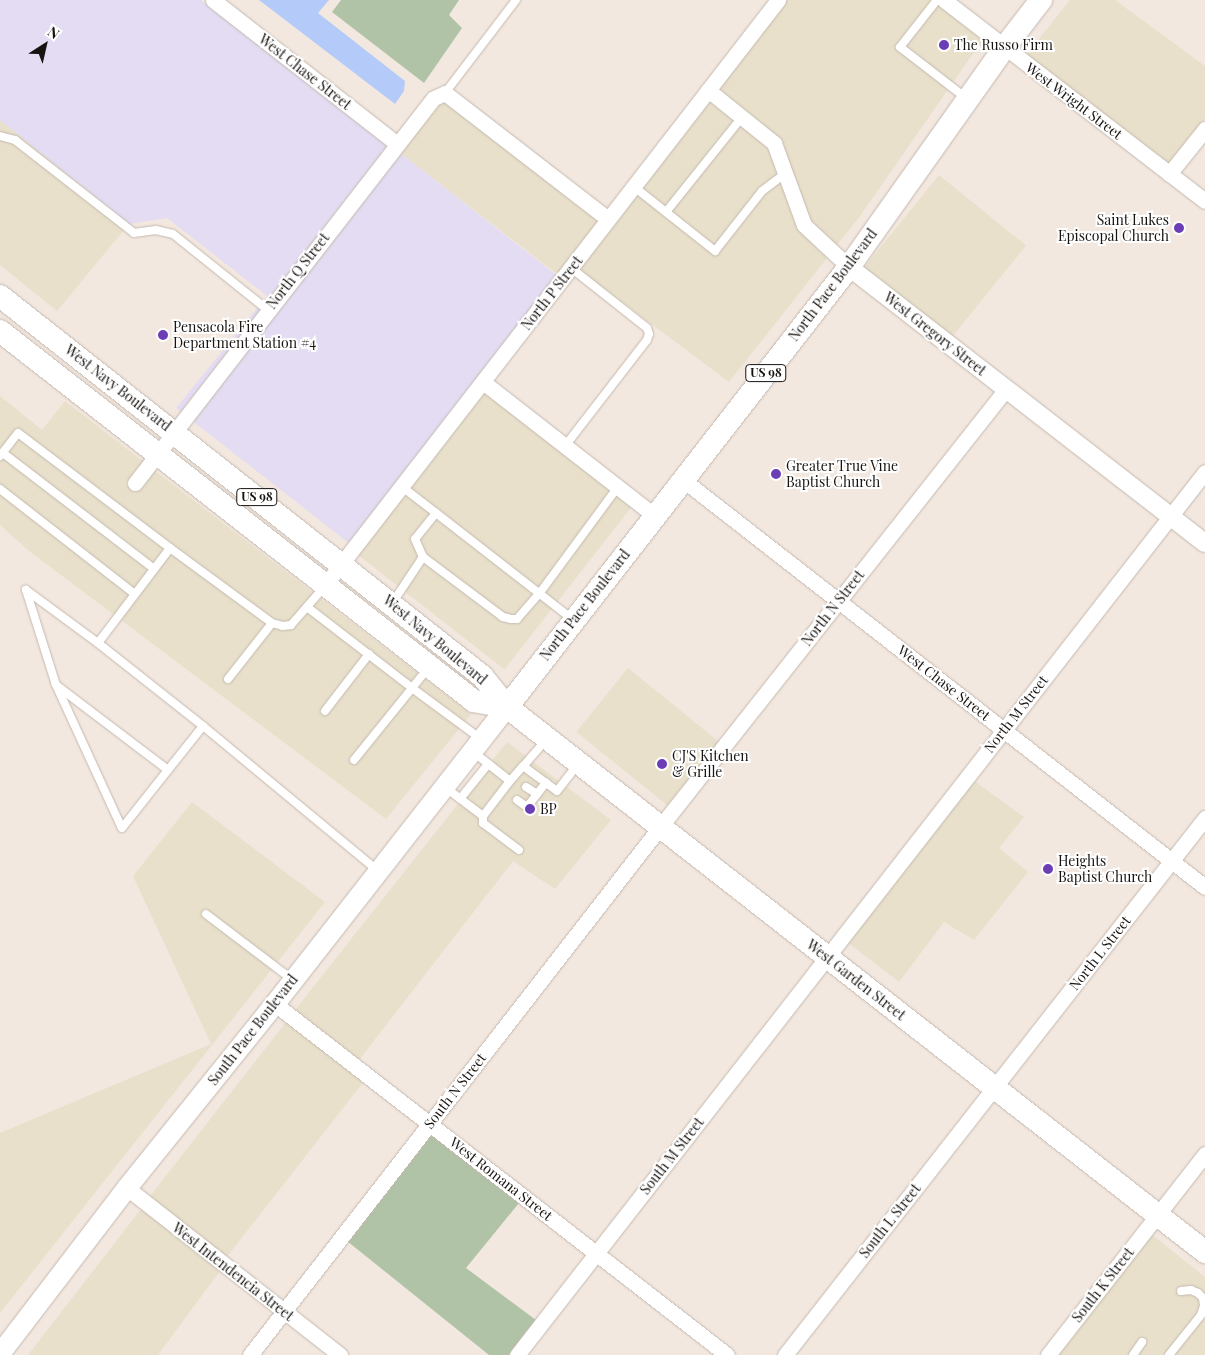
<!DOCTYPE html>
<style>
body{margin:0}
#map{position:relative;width:1205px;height:1355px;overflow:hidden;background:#f3e8df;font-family:"Playfair Display",serif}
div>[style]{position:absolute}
.commercial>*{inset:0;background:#e8e0ca;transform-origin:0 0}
.industrial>*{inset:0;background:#e3dcf2;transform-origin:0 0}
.green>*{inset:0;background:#b0c3a6}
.water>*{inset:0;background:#b4cbfa}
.roads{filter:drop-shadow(0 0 1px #c4b9b0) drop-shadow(0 0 1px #c4b9b0)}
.service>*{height:8px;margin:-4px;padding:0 4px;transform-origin:4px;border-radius:4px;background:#fff}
.minor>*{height:15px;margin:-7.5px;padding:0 7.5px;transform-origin:7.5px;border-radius:7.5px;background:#fff}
.tertiary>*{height:18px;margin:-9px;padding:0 9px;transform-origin:9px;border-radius:9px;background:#fff}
.secondary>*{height:20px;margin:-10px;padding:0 10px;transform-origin:10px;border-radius:10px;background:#fff}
.primary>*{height:22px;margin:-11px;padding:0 11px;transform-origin:11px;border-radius:11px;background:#fff}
.dots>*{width:14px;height:14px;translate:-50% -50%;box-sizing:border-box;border:2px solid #fff;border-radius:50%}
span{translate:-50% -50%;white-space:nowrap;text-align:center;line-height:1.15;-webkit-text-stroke:4px #fff;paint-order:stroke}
.shield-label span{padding:1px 4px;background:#fff;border:1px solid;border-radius:4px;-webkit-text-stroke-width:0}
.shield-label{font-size:12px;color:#171310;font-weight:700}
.poi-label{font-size:14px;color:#171310}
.left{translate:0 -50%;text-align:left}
.right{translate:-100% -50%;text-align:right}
.street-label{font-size:14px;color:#171310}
.north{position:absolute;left:20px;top:20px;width:50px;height:50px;-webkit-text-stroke:4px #fff;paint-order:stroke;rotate:35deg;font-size:14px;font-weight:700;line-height:20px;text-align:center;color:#171310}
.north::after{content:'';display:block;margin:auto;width:18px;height:22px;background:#171310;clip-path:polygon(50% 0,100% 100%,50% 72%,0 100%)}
</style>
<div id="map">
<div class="commercial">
<i style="clip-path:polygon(787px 0,932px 0,984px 42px,972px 55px,858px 219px,836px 246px,810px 220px,780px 139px,718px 88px)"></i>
<i style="clip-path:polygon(1070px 0,1115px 0,1205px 66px,1205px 118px,1169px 164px,1026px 55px)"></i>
<i style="clip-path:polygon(708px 100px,768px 148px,797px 228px,827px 258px,729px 382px,578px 269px)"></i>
<i style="clip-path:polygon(443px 101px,598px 221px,558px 275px,399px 152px,438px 104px)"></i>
<i style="clip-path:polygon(0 120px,129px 224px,57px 311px,0 265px)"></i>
<i style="left:939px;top:175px;width:112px;height:121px;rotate:39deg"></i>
<i style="left:484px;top:392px;width:187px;height:206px;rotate:38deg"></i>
<i style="clip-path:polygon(0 396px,42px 430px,65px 401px,144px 462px,125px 484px,135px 493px,154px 470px,471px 714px,386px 819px,29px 551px,0 525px)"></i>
<i style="left:628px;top:668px;width:117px;height:82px;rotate:39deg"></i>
<i style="clip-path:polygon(507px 742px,611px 820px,555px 889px,513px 861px,359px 1060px,295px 1010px)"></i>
<i style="clip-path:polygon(973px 780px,1024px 817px,999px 848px,1028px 872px,974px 940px,944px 922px,899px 982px,847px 942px)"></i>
<i style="clip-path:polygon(192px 802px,325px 902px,0 1313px,0 1133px,211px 1044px,133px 876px)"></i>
<i style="left:286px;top:1022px;width:98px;height:222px;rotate:38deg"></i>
<i style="clip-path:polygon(141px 1209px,220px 1271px,158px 1355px,28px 1355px)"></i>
<i style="clip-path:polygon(1151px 1234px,1205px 1277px,1205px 1355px,1057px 1355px)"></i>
</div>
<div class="industrial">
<i style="clip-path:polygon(0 0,201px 0,387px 146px,181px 412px,176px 408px,267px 296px,167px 218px,129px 224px,0 120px)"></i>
<i style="left:399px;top:152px;width:201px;height:339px;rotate:38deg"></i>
</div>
<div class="green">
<i style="clip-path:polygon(341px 0,459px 0,449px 15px,462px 28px,424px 83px,332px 12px)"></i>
<i style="clip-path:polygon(431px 1133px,519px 1203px,466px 1268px,536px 1320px,509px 1355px,489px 1355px,347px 1241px)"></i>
</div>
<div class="water">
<i style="clip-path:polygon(259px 0,329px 0,318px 13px,405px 81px,404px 91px,395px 104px)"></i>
</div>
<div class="roads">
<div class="service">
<i style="left:937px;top:0;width:60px;rotate:128.2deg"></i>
<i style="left:900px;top:47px;width:83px;rotate:37.7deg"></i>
<i style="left:445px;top:93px;width:117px;rotate:-52.6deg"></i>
<i style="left:0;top:136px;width:16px;rotate:15deg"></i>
<i style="left:15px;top:140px;width:151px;rotate:38deg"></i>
<i style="left:134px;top:233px;width:22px;rotate:-8deg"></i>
<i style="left:156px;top:230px;width:17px;rotate:13deg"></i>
<i style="left:173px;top:234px;width:122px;rotate:38.7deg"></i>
<i style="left:633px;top:186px;width:105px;rotate:38.4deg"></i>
<i style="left:715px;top:251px;width:76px;rotate:-51.9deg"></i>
<i style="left:762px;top:191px;width:30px;rotate:-37deg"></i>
<i style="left:666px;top:212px;width:122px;rotate:-51.3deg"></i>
<i style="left:565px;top:446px;width:134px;rotate:-52.3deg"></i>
<i style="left:647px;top:340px;width:6px;rotate:-72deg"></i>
<i style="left:649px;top:334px;width:6px;rotate:-108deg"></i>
<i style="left:647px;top:328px;width:97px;rotate:-141.7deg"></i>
<i style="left:3px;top:453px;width:190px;rotate:37.5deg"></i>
<i style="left:0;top:456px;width:29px;rotate:-52deg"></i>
<i style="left:18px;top:433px;width:191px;rotate:37.1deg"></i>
<i style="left:401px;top:486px;width:44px;rotate:37.6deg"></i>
<i style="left:436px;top:513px;width:33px;rotate:129deg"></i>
<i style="left:415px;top:539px;width:20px;rotate:66deg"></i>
<i style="left:423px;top:557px;width:100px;rotate:36.9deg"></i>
<i style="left:503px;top:617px;width:8px;rotate:14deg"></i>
<i style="left:511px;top:619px;width:6px"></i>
<i style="left:517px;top:619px;width:33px;rotate:-49deg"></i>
<i style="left:539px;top:594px;width:133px;rotate:-53.6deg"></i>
<i style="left:0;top:489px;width:171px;rotate:37.9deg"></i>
<i style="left:436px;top:513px;width:172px;rotate:37.9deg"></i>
<i style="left:393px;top:602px;width:54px;rotate:-56.3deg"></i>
<i style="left:307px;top:607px;width:133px;rotate:37.6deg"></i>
<i style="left:412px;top:688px;width:26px;rotate:-51deg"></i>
<i style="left:98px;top:643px;width:134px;rotate:38.3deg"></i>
<i style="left:203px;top:726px;width:56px;rotate:128.5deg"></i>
<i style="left:168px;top:770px;width:141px;rotate:-142.8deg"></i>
<i style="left:56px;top:685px;width:100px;rotate:-107.5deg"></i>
<i style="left:26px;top:590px;width:89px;rotate:36.4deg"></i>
<i style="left:98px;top:643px;width:119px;rotate:-52.8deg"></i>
<i style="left:170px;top:548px;width:127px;rotate:36.3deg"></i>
<i style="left:272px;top:623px;width:11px;rotate:15deg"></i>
<i style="left:283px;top:626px;width:8px;rotate:-7deg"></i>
<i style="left:291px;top:625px;width:50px;rotate:-49deg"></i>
<i style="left:228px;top:679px;width:71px;rotate:-51.8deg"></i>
<i style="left:57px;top:687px;width:155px;rotate:65.3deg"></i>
<i style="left:122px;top:828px;width:74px;rotate:-51.6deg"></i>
<i style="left:325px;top:711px;width:72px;rotate:-52.3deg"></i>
<i style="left:203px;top:726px;width:226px;rotate:39.6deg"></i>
<i style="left:546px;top:740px;width:35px;rotate:131deg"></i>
<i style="left:523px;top:766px;width:42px;rotate:36.3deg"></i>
<i style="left:557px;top:791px;width:33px;rotate:-52deg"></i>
<i style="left:472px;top:751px;width:48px;rotate:38.3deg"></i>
<i style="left:510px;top:781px;width:20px;rotate:-49deg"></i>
<i style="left:354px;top:760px;width:92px;rotate:-51.1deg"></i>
<i style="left:412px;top:688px;width:86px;rotate:36.5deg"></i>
<i style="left:526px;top:787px;width:13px;rotate:32deg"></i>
<i style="left:446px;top:788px;width:46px;rotate:37.1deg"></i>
<i style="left:483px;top:816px;width:44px;rotate:-52.4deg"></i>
<i style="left:460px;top:799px;width:45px;rotate:-51.3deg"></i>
<i style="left:517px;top:800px;width:12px;rotate:35deg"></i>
<i style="left:527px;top:807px;width:31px;rotate:-52deg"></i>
<i style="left:483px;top:816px;width:7px;rotate:90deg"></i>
<i style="left:483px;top:823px;width:45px;rotate:36.9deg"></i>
<i style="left:206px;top:914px;width:109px;rotate:37.2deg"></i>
<i style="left:1133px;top:1355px;width:16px;rotate:-55deg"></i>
<i style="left:1169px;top:1355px;width:51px;rotate:-51.3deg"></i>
<i style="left:1201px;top:1315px;width:9px;rotate:-72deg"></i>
<i style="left:1204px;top:1306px;width:8px;rotate:-97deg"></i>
<i style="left:1203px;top:1298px;width:7px;rotate:-135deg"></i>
<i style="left:1198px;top:1293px;width:8px;rotate:-157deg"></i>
<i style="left:1191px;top:1290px;width:10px;rotate:174deg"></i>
</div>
<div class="minor">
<i style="left:213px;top:0;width:234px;rotate:38deg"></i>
<i style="left:944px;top:0;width:329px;rotate:37.6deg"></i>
<i style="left:708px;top:90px;width:85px;rotate:38.8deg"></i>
<i style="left:774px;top:143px;width:87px;rotate:69.9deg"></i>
<i style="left:804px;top:225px;width:62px;rotate:43deg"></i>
<i style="left:1169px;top:174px;width:58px;rotate:-51.3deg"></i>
<i style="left:483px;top:382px;width:217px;rotate:37.9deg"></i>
<i style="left:682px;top:479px;width:663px;rotate:37.96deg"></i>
<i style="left:135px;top:483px;width:487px;rotate:-52.2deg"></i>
<i style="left:434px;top:98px;width:12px;rotate:-24deg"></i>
<i style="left:445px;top:93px;width:206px;rotate:37.7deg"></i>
<i style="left:325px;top:585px;width:740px;rotate:-52.25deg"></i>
<i style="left:275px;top:1004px;width:572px;rotate:37.83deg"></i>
<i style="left:127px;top:1188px;width:271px;rotate:38.1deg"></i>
<i style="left:250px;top:1355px;width:668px;rotate:-52.17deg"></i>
<i style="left:660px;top:827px;width:558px;rotate:-51.69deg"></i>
<i style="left:517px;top:1355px;width:1119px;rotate:-52.08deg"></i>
<i style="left:785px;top:1355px;width:682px;rotate:-51.97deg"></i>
<i style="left:1048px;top:1355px;width:255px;rotate:-52deg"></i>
</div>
<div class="tertiary">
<i style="left:849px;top:267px;width:450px;rotate:37.8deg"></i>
</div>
<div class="secondary">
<i style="left:0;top:1354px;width:209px;rotate:-52.6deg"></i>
<i style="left:127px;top:1188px;width:236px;rotate:-51.2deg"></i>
<i style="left:275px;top:1004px;width:377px;rotate:-52deg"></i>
</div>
<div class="primary">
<i style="left:0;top:296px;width:614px;rotate:38.25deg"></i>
<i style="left:482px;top:676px;width:40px;rotate:51deg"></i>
<i style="left:507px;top:707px;width:886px;rotate:37.98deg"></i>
<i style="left:0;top:331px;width:601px;rotate:37.98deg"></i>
<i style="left:474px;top:701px;width:34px;rotate:10deg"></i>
<i style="left:507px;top:707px;width:557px;rotate:-52.14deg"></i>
<i style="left:849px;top:267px;width:268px;rotate:-54.7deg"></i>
<i style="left:1004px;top:48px;width:61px;rotate:-52.4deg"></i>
</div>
</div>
<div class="dots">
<i style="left:944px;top:45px;background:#6b3eb6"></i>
<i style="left:1179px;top:228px;background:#6b3eb6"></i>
<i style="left:163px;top:335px;background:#6b3eb6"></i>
<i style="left:776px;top:474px;background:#6b3eb6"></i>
<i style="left:662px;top:764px;background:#6b3eb6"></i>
<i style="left:530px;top:809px;background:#6b3eb6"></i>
<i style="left:1048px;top:869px;background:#6b3eb6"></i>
</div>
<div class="shield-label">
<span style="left:766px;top:373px">US 98</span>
<span style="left:257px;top:497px">US 98</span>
</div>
<div class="poi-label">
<span class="left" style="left:954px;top:45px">The Russo Firm</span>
<span class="right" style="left:1169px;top:228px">Saint Lukes<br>Episcopal Church</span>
<span class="left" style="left:173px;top:335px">Pensacola Fire<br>Department Station #4</span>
<span class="left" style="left:786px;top:474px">Greater True Vine<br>Baptist Church</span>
<span class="left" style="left:672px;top:764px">CJ'S Kitchen<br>&amp; Grille</span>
<span class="left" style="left:540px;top:809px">BP</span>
<span class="left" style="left:1058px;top:869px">Heights<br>Baptist Church</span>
</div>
<div class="street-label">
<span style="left:305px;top:72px;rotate:38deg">West Chase Street</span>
<span style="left:1074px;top:101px;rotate:37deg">West Wright Street</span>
<span style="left:298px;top:271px;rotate:-52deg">North Q Street</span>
<span style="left:833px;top:285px;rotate:-53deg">North Pace Boulevard</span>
<span style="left:552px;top:293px;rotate:-52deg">North P Street</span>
<span style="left:935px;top:334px;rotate:38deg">West Gregory Street</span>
<span style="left:118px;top:388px;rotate:38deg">West Navy Boulevard</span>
<span style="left:585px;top:605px;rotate:-52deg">North Pace Boulevard</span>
<span style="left:833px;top:608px;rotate:-52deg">North N Street</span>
<span style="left:435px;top:640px;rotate:40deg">West Navy Boulevard</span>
<span style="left:944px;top:683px;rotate:38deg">West Chase Street</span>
<span style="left:1016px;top:714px;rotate:-52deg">North M Street</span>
<span style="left:1100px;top:953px;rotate:-52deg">North L Street</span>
<span style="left:856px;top:980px;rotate:38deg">West Garden Street</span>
<span style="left:253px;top:1030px;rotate:-52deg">South Pace Boulevard</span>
<span style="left:455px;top:1091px;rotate:-52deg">South N Street</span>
<span style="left:672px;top:1156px;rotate:-52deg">South M Street</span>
<span style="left:501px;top:1179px;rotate:38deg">West Romana Street</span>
<span style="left:890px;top:1221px;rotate:-52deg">South L Street</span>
<span style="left:233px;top:1272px;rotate:38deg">West Intendencia Street</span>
<span style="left:1103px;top:1285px;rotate:-52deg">South K Street</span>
</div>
<div class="north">N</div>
</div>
